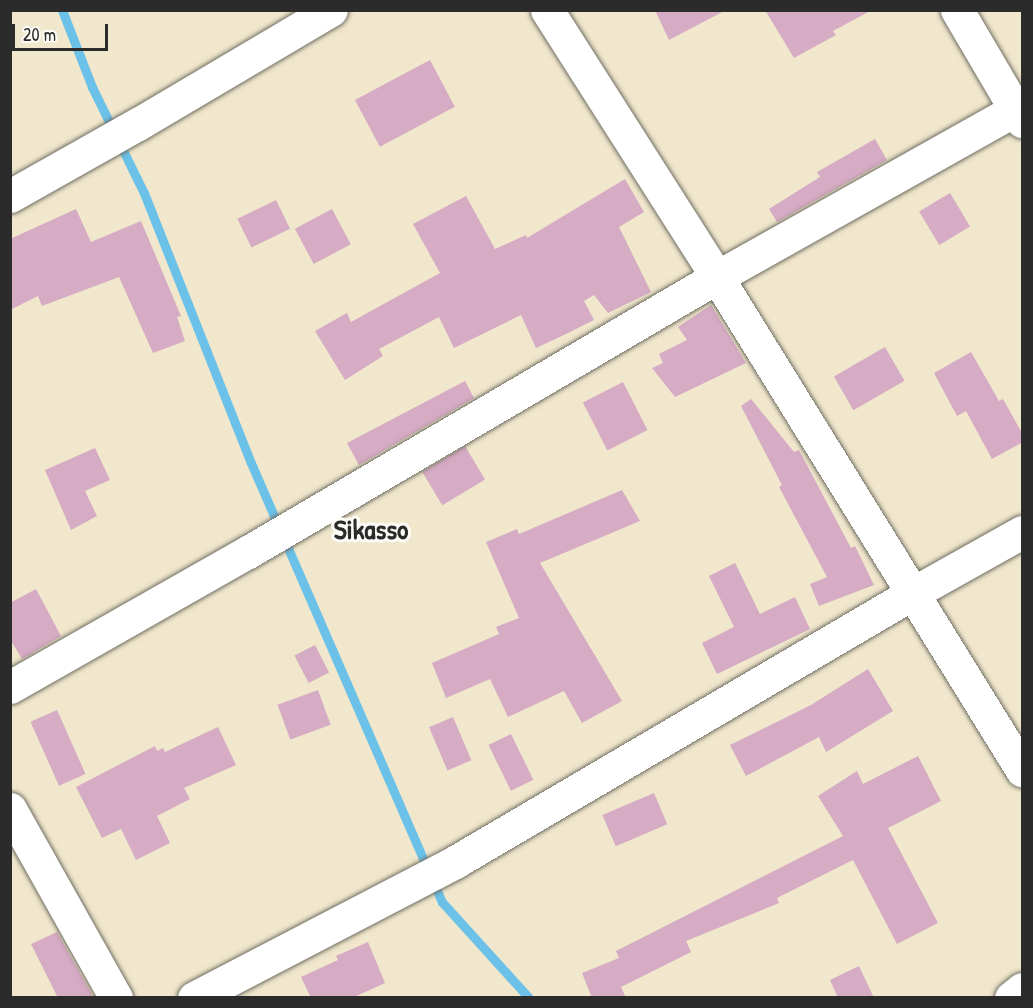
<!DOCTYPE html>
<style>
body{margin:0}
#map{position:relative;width:1033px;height:1008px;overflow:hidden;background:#f0e7cc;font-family:"Patrick Hand",sans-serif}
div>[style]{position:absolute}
.stream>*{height:9px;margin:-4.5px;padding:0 4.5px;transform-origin:4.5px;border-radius:4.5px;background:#6bc1e8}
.building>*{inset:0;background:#d6abc4;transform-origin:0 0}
.roads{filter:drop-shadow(0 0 2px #706d63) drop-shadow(0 0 2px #706d63)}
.minor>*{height:33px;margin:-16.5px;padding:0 16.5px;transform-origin:16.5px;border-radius:16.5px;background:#fff}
span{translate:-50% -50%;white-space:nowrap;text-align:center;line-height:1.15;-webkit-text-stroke:6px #fdfcf7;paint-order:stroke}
.town-label{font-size:28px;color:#2b2b2b;font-weight:700}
.frame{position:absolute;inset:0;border:12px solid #2b2b2b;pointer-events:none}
.scale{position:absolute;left:12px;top:24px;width:96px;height:27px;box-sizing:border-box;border:3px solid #2b2b2b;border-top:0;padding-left:8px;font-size:18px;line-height:21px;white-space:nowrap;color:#2b2b2b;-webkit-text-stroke:4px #fdfcf7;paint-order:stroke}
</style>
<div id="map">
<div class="stream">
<i style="left:62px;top:10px;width:83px;rotate:68.7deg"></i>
<i style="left:92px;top:87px;width:118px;rotate:63.9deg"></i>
<i style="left:144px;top:193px;width:290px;rotate:68.4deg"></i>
<i style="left:251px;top:463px;width:479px;rotate:66.5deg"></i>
<i style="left:442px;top:902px;width:130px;rotate:47.8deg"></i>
</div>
<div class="building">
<i style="clip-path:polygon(655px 10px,726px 10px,669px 40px)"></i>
<i style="clip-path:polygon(765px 10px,872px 10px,833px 31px,836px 35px,794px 58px)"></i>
<i style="left:430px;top:60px;width:53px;height:85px;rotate:62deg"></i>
<i style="clip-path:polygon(875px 139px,887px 160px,777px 222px,769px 209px,820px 177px,817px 172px)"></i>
<i style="clip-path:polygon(625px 179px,644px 212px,619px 227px,651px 292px,608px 313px,594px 295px,584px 301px,594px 320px,566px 334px,536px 348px,521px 315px,454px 348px,439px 317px,379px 349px,383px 356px,345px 380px,315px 331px,347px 313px,351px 322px,440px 273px,413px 224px,466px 196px,495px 249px,526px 235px,527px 238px)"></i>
<i style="left:950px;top:193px;width:39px;height:36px;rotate:59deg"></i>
<i style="left:276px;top:200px;width:32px;height:43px;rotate:64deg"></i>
<i style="clip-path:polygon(76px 209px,91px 242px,141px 221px,181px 316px,177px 317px,185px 341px,153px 353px,119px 277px,42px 306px,38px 296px,10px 310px,10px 239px)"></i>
<i style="left:332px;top:209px;width:40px;height:42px;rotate:62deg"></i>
<i style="clip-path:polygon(711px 305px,746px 363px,675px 397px,652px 368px,663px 363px,659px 354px,687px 340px,678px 327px)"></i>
<i style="left:885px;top:347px;width:39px;height:59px;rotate:60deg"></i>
<i style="clip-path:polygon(971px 352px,999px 401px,1003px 399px,1023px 435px,1023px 442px,992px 459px,966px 411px,957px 416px,934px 373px)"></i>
<i style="clip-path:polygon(465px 381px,474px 398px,359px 465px,347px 443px)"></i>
<i style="left:623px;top:382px;width:54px;height:45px;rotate:63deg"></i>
<i style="clip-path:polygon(751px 399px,794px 452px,799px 450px,851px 548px,855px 546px,874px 585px,819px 606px,810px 584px,827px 577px,779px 487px,782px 485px,741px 406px)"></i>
<i style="left:465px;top:446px;width:39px;height:50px;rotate:59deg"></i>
<i style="clip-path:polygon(95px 448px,110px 480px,85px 491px,97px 516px,71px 530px,45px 470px)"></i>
<i style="clip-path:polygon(622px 490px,640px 521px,540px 563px,622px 701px,582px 723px,564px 691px,508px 717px,490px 679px,446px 698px,432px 663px,499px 634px,496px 627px,519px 618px,486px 542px,517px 529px,519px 534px)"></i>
<i style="clip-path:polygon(735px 563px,760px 614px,795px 597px,810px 629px,717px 674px,702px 643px,734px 627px,709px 576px)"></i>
<i style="clip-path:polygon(36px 589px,61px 636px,22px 659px,10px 639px,10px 603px)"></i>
<i style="left:315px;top:645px;width:31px;height:23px;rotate:63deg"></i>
<i style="clip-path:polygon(868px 669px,893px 711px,826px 752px,819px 737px,746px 776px,730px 745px,811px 705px)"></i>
<i style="left:318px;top:690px;width:37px;height:43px;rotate:70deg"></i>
<i style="left:57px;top:710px;width:70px;height:29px;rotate:66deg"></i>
<i style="left:453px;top:717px;width:47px;height:26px;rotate:67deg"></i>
<i style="clip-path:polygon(218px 727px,236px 765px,184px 788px,190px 799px,157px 816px,170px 843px,136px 860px,121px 829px,102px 838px,76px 787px,155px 746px,157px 751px,163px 748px,165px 752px)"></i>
<i style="left:511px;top:734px;width:51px;height:25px;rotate:64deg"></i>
<i style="clip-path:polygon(918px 756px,941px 801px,888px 828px,938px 923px,897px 944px,853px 860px,777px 898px,779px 903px,686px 941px,691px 952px,621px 987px,626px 998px,592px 998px,582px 973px,619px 958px,616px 951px,843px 836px,818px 796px,857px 771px,863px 784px)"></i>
<i style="left:654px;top:793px;width:34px;height:56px;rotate:67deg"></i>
<i style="clip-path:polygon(57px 932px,94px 998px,58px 998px,31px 944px)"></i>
<i style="clip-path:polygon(368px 942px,385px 983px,352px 998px,311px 998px,301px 977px,338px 960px,336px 956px)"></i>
<i style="clip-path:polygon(859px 966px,874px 998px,838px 998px,830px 980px)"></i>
</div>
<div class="roads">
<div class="minor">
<i style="left:547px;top:10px;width:317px;rotate:57.5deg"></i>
<i style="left:717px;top:277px;width:580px;rotate:58.26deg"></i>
<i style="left:957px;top:10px;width:129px;rotate:59.6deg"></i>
<i style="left:10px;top:196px;width:147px;rotate:-29.4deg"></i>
<i style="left:138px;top:124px;width:224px;rotate:-30.6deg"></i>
<i style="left:10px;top:687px;width:274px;rotate:-29.6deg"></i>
<i style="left:248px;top:552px;width:544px;rotate:-30.39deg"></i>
<i style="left:717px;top:277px;width:350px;rotate:-29.3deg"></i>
<i style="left:10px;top:809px;width:217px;rotate:60.7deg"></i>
<i style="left:194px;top:998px;width:294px;rotate:-27.5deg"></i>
<i style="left:455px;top:862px;width:531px;rotate:-30.43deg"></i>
<i style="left:913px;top:593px;width:125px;rotate:-29.2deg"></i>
<i style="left:1011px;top:998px;width:14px;rotate:-39deg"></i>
</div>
</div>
<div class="town-label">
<span style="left:371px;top:529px">Sikasso</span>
</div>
<div class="frame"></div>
<div class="scale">20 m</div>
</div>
